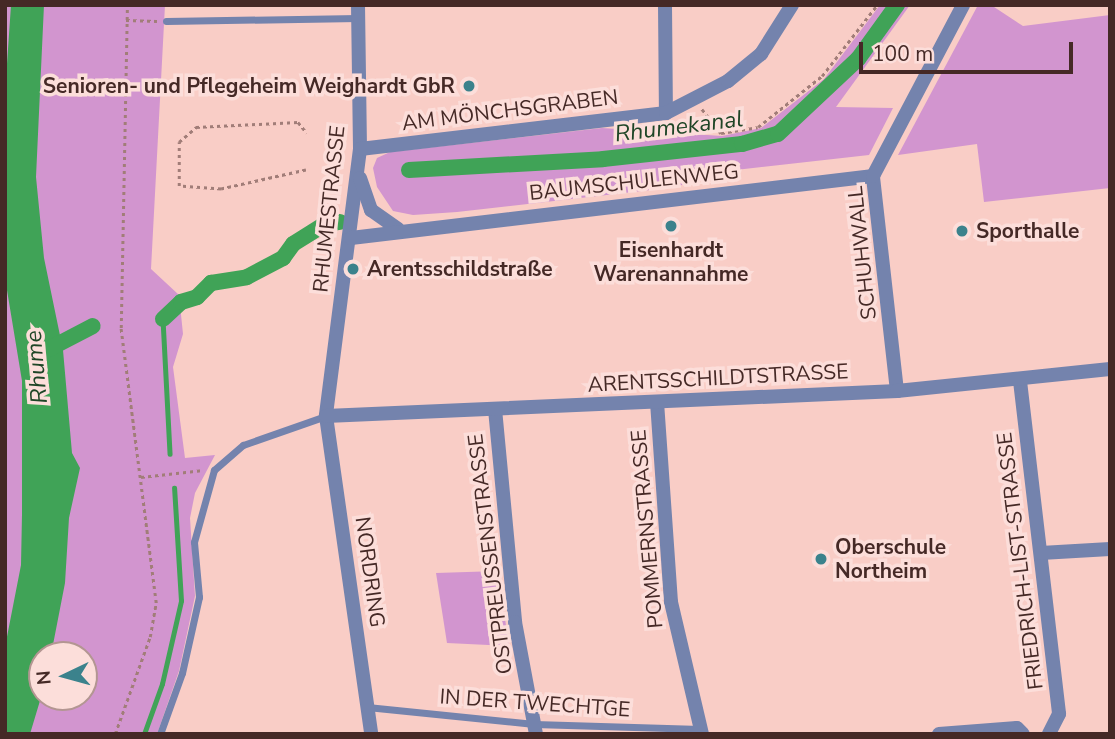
<!DOCTYPE html>
<meta charset="utf-8">
<style>
body{margin:0}
#map{position:relative;width:1115px;height:739px;overflow:hidden;background:#f9cdc6;font-family:"Nunito Sans",sans-serif}
div>[style]{position:absolute}
.green>*{inset:0;background:#d295cf}
.water>*{inset:0;background:#40a357}
.stream>*{height:4.5px;margin:-2.25px;padding:0 2.25px;transform-origin:2.25px;border-radius:2.25px;background:#40a357}
.canal>*{height:16px;margin:-8px;padding:0 8px;transform-origin:8px;border-radius:8px;background:#40a357}
.path>*{height:2.5px;margin-top:-1.25px;transform-origin:0;background:repeating-linear-gradient(90deg,#a17d78 0 3.5px,transparent 0 7px)}
.lane>*{height:7px;margin:-3.5px;padding:0 3.5px;transform-origin:3.5px;border-radius:3.5px;background:#7483ad}
.street>*{height:14px;margin:-7px;padding:0 7px;transform-origin:7px;border-radius:7px;background:#7483ad}
.dots>*{width:19px;height:19px;translate:-50% -50%;box-sizing:border-box;border:4px solid #fcdeda;border-radius:50%}
span{translate:-50% -50%;white-space:nowrap;text-align:center;line-height:1.15;-webkit-text-stroke:7px #fcdeda;paint-order:stroke}
.poi-label{font-size:21px;color:#452926;font-weight:700}
.right{translate:-100% -50%;text-align:right}
.left{translate:0 -50%;text-align:left}
.street-label{font-size:21px;color:#452926}
.water-label{font-size:23px;color:#1e4526;font-style:italic}
.frame{position:absolute;inset:0;border:7px solid #452926;pointer-events:none}
.north{position:absolute;left:28px;top:641px;width:70px;height:70px;box-sizing:border-box;background:#fcdeda;border:2px solid #b39692;border-radius:50%;rotate:265deg;font-size:19px;font-weight:700;line-height:28px;text-align:center;color:#452926}
.north::after{content:'';display:block;margin:auto;width:24px;height:32px;background:#3b828c;clip-path:polygon(50% 0,100% 100%,50% 72%,0 100%)}
.scale{position:absolute;left:859px;top:42px;width:214px;height:32px;box-sizing:border-box;border:4px solid #452926;border-top:0;padding-left:9px;font-size:21px;line-height:24px;white-space:nowrap;color:#452926;-webkit-text-stroke:5px #fcdeda;paint-order:stroke}
</style>
<div id="map">
<div class="green">
<i style="clip-path:polygon(evenodd,5px 5px,165px 5px,151px 269px,179px 295px,183px 334px,173px 367px,185px 458px,215px 455px,195px 493px,190px 518px,195px 596px,179px 671px,157px 734px,5px 734px,5px 5px,42px 655px,84px 655px,84px 697px,42px 697px,42px 655px)"></i>
<i style="clip-path:polygon(880px 5px,910px 5px,836px 107px,893px 108px,869px 155px,709px 173px,677px 187px,457px 212px,413px 215px,393px 211px,377px 187px,373px 168px,377px 158px,390px 152px,602px 128px,722px 136px,761px 128px,824px 79px)"></i>
<i style="clip-path:polygon(978px 5px,991px 5px,1023px 26px,1110px 15px,1110px 188px,984px 202px,977px 144px,898px 155px)"></i>
<i style="clip-path:polygon(498px 571px,509px 646px,447px 643px,436px 573px)"></i>
</div>
<div class="water">
<i style="clip-path:polygon(11px 5px,44px 5px,36px 177px,44px 258px,63px 350px,72px 453px,80px 468px,69px 518px,65px 583px,51px 655px,42px 655px,42px 694px,30px 734px,5px 734px,5px 647px,21px 565px,22px 514px,22px 381px,5px 278px,5px 93px)"></i>
</div>
<div class="stream">
<i style="left:163px;top:319px;width:135px;rotate:87deg"></i>
<i style="left:144px;top:734px;width:53px;rotate:-70.2deg"></i>
<i style="left:162px;top:684px;width:85px;rotate:-77.1deg"></i>
<i style="left:181px;top:601px;width:113px;rotate:-93.5deg"></i>
</div>
<div class="canal">
<i style="left:409px;top:170px;width:194px;rotate:-3.2deg"></i>
<i style="left:603px;top:159px;width:140px;rotate:-6.2deg"></i>
<i style="left:742px;top:144px;width:37px;rotate:-16deg"></i>
<i style="left:778px;top:134px;width:110px;rotate:-43.2deg"></i>
<i style="left:858px;top:59px;width:67px;rotate:-54.2deg"></i>
<i style="left:163px;top:319px;width:25px;rotate:-43deg"></i>
<i style="left:181px;top:302px;width:17px;rotate:-17deg"></i>
<i style="left:197px;top:297px;width:20px;rotate:-45deg"></i>
<i style="left:211px;top:283px;width:36px;rotate:-9deg"></i>
<i style="left:247px;top:277px;width:41px;rotate:-27.8deg"></i>
<i style="left:283px;top:258px;width:17px;rotate:-54deg"></i>
<i style="left:293px;top:244px;width:38px;rotate:-32deg"></i>
<i style="left:325px;top:224px;width:15px;rotate:-8deg"></i>
<i style="left:43px;top:352px;width:56px;rotate:-27.5deg"></i>
</div>
<div class="path">
<i style="left:126px;top:20px;width:31px;rotate:2deg"></i>
<i style="left:702px;top:109px;width:31px;rotate:52deg"></i>
<i style="left:721px;top:133px;width:37px;rotate:-9deg"></i>
<i style="left:758px;top:127px;width:82px;rotate:-38.6deg"></i>
<i style="left:822px;top:76px;width:90px;rotate:-52.2deg"></i>
<i style="left:306px;top:170px;width:87px;rotate:167.4deg"></i>
<i style="left:221px;top:189px;width:42px;rotate:-175.9deg"></i>
<i style="left:179px;top:186px;width:44px;rotate:-90deg"></i>
<i style="left:179px;top:142px;width:23px;rotate:-41deg"></i>
<i style="left:196px;top:127px;width:102px;rotate:-2.8deg"></i>
<i style="left:298px;top:122px;width:14px;rotate:51deg"></i>
<i style="left:141px;top:477px;width:63px;rotate:-6.3deg"></i>
<i style="left:115px;top:734px;width:103px;rotate:-70.2deg"></i>
<i style="left:150px;top:637px;width:35px;rotate:-80deg"></i>
<i style="left:156px;top:603px;width:277px;rotate:-97.3deg"></i>
<i style="left:121px;top:328px;width:323px;rotate:-88.9deg"></i>
</div>
<div class="lane">
<i style="left:166px;top:21px;width:192px;rotate:-0.9deg"></i>
<i style="left:367px;top:707px;width:168px;rotate:5.8deg"></i>
<i style="left:534px;top:724px;width:166px;rotate:1.7deg"></i>
<i style="left:160px;top:734px;width:65px;rotate:-70.2deg"></i>
<i style="left:182px;top:673px;width:78px;rotate:-77.4deg"></i>
<i style="left:199px;top:597px;width:55px;rotate:-95.2deg"></i>
<i style="left:194px;top:542px;width:75px;rotate:-74.5deg"></i>
<i style="left:214px;top:470px;width:38px;rotate:-41deg"></i>
<i style="left:243px;top:445px;width:88px;rotate:-19.3deg"></i>
</div>
<div class="street">
<i style="left:358px;top:5px;width:144px;rotate:89.2deg"></i>
<i style="left:360px;top:149px;width:269px;rotate:97.3deg"></i>
<i style="left:326px;top:416px;width:321px;rotate:81.9deg"></i>
<i style="left:665px;top:5px;width:108px;rotate:89.5deg"></i>
<i style="left:360px;top:149px;width:308px;rotate:-6.7deg"></i>
<i style="left:666px;top:113px;width:70px;rotate:-27.3deg"></i>
<i style="left:728px;top:81px;width:43px;rotate:-39.3deg"></i>
<i style="left:761px;top:54px;width:58px;rotate:-57.7deg"></i>
<i style="left:360px;top:178px;width:34px;rotate:71deg"></i>
<i style="left:371px;top:210px;width:33px;rotate:35deg"></i>
<i style="left:351px;top:238px;width:526px;rotate:-6.77deg"></i>
<i style="left:1020px;top:381px;width:335px;rotate:83.3deg"></i>
<i style="left:1059px;top:714px;width:22px;rotate:117deg"></i>
<i style="left:897px;top:391px;width:216px;rotate:-96.4deg"></i>
<i style="left:873px;top:176px;width:193px;rotate:-62.2deg"></i>
<i style="left:657px;top:402px;width:200px;rotate:86deg"></i>
<i style="left:671px;top:602px;width:136px;rotate:76.8deg"></i>
<i style="left:495px;top:409px;width:214px;rotate:84.6deg"></i>
<i style="left:515px;top:622px;width:114px;rotate:79.4deg"></i>
<i style="left:326px;top:416px;width:572px;rotate:-2.51deg"></i>
<i style="left:897px;top:391px;width:214px;rotate:-5.9deg"></i>
<i style="left:1041px;top:553px;width:69px;rotate:-3.3deg"></i>
<i style="left:939px;top:734px;width:78px;rotate:-4.4deg"></i>
<i style="left:1017px;top:728px;width:8px;rotate:45deg"></i>
</div>
<div class="dots">
<i style="left:469px;top:86px;background:#3b828c"></i>
<i style="left:671px;top:226px;background:#3b828c"></i>
<i style="left:962px;top:231px;background:#3b828c"></i>
<i style="left:353px;top:269px;background:#3b828c"></i>
<i style="left:821px;top:559px;background:#3b828c"></i>
</div>
<div class="poi-label">
<span class="right" style="left:455px;top:86px">Senioren- und Pflegeheim Weighardt GbR</span>
<span class="left" style="left:976px;top:231px">Sporthalle</span>
<span style="left:671px;top:262px">Eisenhardt<br>Warenannahme</span>
<span class="left" style="left:367px;top:269px">Arentsschildstraße</span>
<span class="left" style="left:835px;top:559px">Oberschule<br>Northeim</span>
</div>
<div class="street-label">
<span style="left:510px;top:110px;rotate:-7deg">AM MÖNCHSGRABEN</span>
<span style="left:634px;top:182px;rotate:-6deg">BAUMSCHULENWEG</span>
<span style="left:329px;top:209px;rotate:-84deg">RHUMESTRASSE</span>
<span style="left:862px;top:253px;rotate:-96deg">SCHUHWALL</span>
<span style="left:718px;top:378px;rotate:-3deg">ARENTSSCHILDTSTRASSE</span>
<span style="left:647px;top:529px;rotate:-95deg">POMMERNSTRASSE</span>
<span style="left:490px;top:554px;rotate:-97deg">OSTPREUSSENSTRASSE</span>
<span style="left:1020px;top:561px;rotate:-97deg">FRIEDRICH-LIST-STRASSE</span>
<span style="left:370px;top:572px;rotate:82deg">NORDRING</span>
<span style="left:535px;top:703px;rotate:4deg">IN DER TWECHTGE</span>
</div>
<div class="water-label">
<span style="left:679px;top:127px;rotate:-7deg">Rhumekanal</span>
<span style="left:37px;top:367px;rotate:-95deg">Rhume</span>
</div>
<div class="frame"></div>
<div class="north">N</div>
<div class="scale">100 m</div>
</div>
